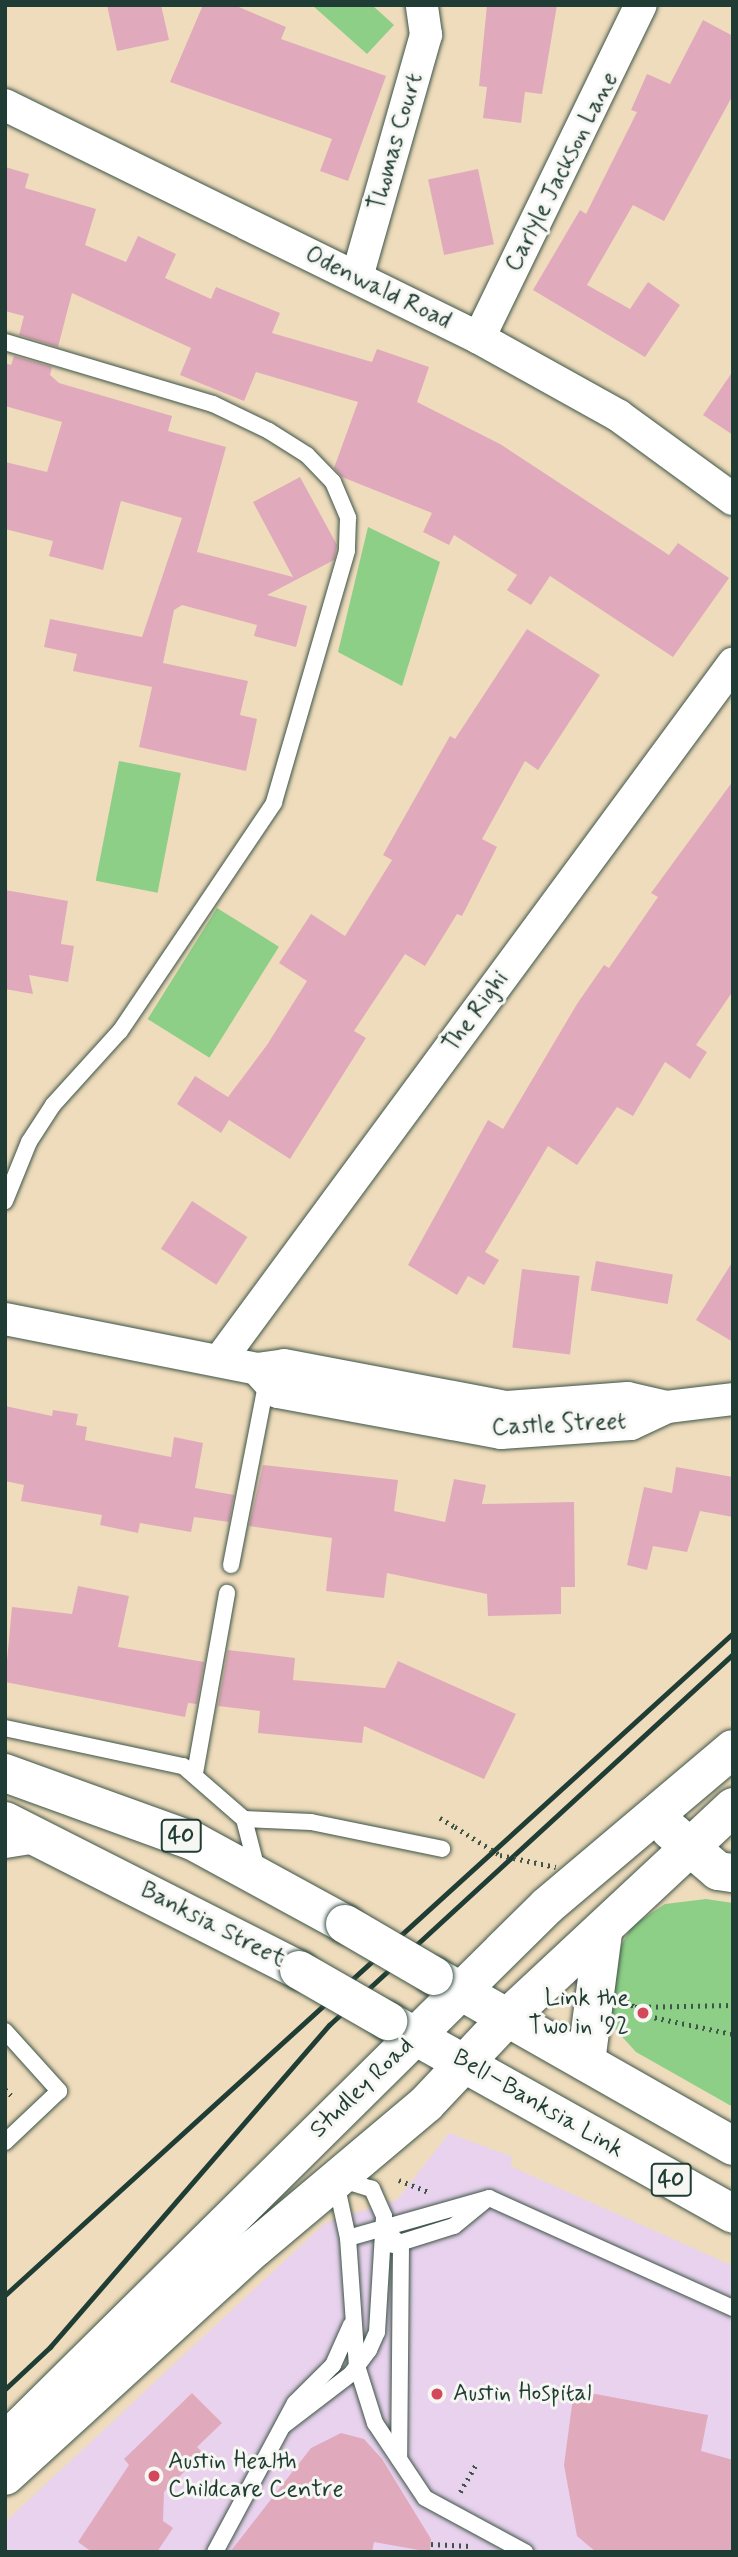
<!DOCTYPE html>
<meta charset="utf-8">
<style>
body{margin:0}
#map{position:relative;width:738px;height:2557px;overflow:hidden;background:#efdcbc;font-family:Mynerve,sans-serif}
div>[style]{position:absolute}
.built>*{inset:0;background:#e8d2ee}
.green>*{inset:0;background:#8ecf87;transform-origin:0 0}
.building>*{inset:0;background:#e0aabc;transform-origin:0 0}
.path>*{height:4.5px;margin-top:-2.25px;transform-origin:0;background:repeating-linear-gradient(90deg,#3e5548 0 2px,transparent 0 7px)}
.roads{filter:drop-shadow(0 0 2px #3e5548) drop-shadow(0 0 2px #3e5548)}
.service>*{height:16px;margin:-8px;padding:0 8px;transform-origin:8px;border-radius:8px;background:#fff}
.minor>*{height:32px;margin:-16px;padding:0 16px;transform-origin:16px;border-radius:16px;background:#fff}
.tertiary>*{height:38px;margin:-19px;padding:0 19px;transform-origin:19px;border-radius:19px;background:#fff}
.trunk>*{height:38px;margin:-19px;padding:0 19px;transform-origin:19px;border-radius:19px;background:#fff}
.rail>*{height:5px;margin:-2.5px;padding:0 2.5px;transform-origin:2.5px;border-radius:2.5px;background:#1f3d34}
.path-bridge>*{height:4.5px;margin-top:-2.25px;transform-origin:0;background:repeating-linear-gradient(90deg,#3e5548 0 2px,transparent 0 7px)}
.bridges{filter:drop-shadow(0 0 2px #3e5548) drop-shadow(0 0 2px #3e5548)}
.trunk-bridge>*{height:38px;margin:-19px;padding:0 19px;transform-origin:19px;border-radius:19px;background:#fff}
.dots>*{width:19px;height:19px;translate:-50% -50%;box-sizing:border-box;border:4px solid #f6f6f2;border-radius:50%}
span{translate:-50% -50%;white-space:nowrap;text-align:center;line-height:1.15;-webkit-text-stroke:6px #f6f6f2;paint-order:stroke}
.shield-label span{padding:2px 5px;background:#f6f6f2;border:2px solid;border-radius:5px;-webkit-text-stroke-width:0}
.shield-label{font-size:23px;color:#1f3d34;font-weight:700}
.street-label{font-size:24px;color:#1f3d34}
.poi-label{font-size:24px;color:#1f3d34}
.right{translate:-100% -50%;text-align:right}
.left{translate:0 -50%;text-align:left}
.frame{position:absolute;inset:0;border:7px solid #1f3d34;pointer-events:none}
</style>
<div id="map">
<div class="built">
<i style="clip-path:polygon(449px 2133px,513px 2157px,510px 2166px,733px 2266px,733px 2552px,5px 2552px,5px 2522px,325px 2223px,398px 2199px)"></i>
</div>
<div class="green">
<i style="clip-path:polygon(312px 5px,372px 5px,394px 25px,367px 54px)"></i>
<i style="clip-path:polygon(368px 527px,440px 562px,402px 686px,338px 652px)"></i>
<i style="left:119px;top:761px;width:63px;height:122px;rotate:11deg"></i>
<i style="left:217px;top:908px;width:73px;height:131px;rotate:32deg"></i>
<i style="clip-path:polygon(706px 1899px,733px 1903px,733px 2107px,636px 2052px,606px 2019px,613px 1960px,632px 1926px,665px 1904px)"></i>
</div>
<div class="building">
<i style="clip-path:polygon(107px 5px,161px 5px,169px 40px,117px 51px)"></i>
<i style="clip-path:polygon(203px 5px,234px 5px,286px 27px,281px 39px,386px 76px,348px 181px,320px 171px,332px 139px,170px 82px)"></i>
<i style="clip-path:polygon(487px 5px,557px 5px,542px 94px,525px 92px,521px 123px,483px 118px,487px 87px,479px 86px)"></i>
<i style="clip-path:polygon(703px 20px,733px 36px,733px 95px,664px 221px,633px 205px,587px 285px,630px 309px,648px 282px,680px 305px,645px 357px,533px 290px,580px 210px,586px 214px,637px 112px,631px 110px,647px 74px,670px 84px)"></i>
<i style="clip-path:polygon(5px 167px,29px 174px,25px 188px,96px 209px,85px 245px,126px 262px,138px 236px,176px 254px,165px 278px,211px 299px,216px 287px,280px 313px,272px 333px,372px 362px,377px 349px,429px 367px,417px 402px,500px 444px,669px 555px,678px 543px,729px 578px,673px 657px,550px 576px,531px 605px,507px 590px,517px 575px,454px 535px,449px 545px,423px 532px,432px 513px,342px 477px,334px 468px,358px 402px,256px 372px,244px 401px,180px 375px,191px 348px,72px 293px,58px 347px,19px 335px,24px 316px,5px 311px)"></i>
<i style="left:478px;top:169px;width:77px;height:51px;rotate:78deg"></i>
<i style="clip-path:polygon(14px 356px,52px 367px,50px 375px,59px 383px,172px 416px,168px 431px,226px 447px,197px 552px,293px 577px,253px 502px,300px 477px,337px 545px,334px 560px,267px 595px,307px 606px,296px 647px,254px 636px,257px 625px,182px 605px,174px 610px,163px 663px,248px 681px,240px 715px,257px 719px,246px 771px,139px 747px,152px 687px,73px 671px,77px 654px,44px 647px,50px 619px,142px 637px,182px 518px,121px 501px,103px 570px,49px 556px,53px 541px,5px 529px,5px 462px,47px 472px,62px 422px,5px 406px,5px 363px,11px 365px)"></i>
<i style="clip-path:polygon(733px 371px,733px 435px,703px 415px)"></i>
<i style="clip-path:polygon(527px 629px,600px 675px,538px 770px,525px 761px,482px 839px,497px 847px,462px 916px,457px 914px,425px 966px,405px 954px,354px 1031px,366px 1038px,290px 1159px,229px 1120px,221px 1133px,177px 1104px,195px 1076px,228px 1097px,267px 1045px,307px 981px,279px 963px,311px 914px,345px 936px,392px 860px,383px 855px,450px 736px,455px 739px)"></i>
<i style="clip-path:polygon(733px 781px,733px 991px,696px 1045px,707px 1052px,690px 1079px,665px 1062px,633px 1116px,617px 1107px,577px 1165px,548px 1146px,485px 1252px,499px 1260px,484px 1285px,468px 1276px,457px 1295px,408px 1265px,488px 1120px,503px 1129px,577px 1004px,604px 965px,609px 968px,658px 897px,651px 893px)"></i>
<i style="clip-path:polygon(5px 890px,68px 901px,61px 944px,74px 946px,68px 982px,29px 975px,33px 994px,5px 989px)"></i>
<i style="left:192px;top:1201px;width:66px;height:57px;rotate:33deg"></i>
<i style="left:596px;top:1261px;width:78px;height:30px;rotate:10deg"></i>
<i style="clip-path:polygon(733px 1261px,733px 1342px,696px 1320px)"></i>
<i style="left:522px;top:1269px;width:58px;height:79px;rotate:7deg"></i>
<i style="clip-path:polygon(5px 1406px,52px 1416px,53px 1410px,78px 1414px,76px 1425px,87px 1427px,85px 1440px,171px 1457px,174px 1437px,203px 1443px,195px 1488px,234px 1495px,229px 1522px,194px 1517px,191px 1532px,140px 1523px,138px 1533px,100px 1525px,102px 1515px,21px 1501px,24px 1485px,5px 1481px)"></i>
<i style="clip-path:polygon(263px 1465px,398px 1480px,394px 1511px,445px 1522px,454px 1479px,486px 1485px,482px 1504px,574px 1502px,575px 1587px,561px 1587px,561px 1614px,488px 1616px,487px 1594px,387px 1573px,384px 1598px,326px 1591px,332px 1538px,249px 1526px)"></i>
<i style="clip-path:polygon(676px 1467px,733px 1477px,733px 1517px,700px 1511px,687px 1552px,653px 1546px,647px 1570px,627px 1565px,644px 1487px,672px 1493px)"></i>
<i style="clip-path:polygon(78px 1586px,129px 1596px,118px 1647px,204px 1662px,197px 1704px,188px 1703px,185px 1717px,5px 1682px,12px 1607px,72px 1614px)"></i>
<i style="clip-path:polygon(228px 1650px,295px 1658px,293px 1680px,385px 1688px,398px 1661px,516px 1714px,484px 1779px,364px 1726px,362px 1743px,258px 1733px,260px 1711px,218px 1706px)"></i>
<i style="clip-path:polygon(574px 2390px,708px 2415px,701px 2451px,733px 2460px,733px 2552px,596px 2552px,577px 2536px,564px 2465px)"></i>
<i style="clip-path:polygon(192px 2393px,222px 2423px,197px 2447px,203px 2453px,164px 2492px,163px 2521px,173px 2528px,157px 2552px,92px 2552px,78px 2542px,129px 2465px,124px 2459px)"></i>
<i style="clip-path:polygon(341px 2433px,364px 2439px,382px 2459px,431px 2539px,430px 2552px,374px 2542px,372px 2552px,230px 2552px,311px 2448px)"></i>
</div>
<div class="path">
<i style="left:440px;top:1818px;width:17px;rotate:31deg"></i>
<i style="left:626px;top:2001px;width:27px;rotate:34deg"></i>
<i style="left:648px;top:2016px;width:87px;rotate:12deg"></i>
<i style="left:635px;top:2007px;width:98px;rotate:-1.2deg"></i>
<i style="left:5px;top:2089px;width:14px;rotate:45deg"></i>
<i style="left:399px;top:2180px;width:31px;rotate:22deg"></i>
<i style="left:460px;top:2492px;width:34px;rotate:-60deg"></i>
<i style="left:431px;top:2544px;width:40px;rotate:2.9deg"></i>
</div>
<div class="roads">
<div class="service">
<i style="left:5px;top:342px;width:217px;rotate:16.6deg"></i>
<i style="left:213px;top:404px;width:62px;rotate:25.7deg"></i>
<i style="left:269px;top:431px;width:45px;rotate:32.3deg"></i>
<i style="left:307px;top:455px;width:37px;rotate:46deg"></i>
<i style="left:333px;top:482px;width:39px;rotate:67deg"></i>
<i style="left:348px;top:518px;width:33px;rotate:92deg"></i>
<i style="left:347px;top:551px;width:262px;rotate:106.2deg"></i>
<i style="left:274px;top:803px;width:275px;rotate:124deg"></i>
<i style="left:120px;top:1031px;width:100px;rotate:132.2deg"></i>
<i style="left:53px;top:1105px;width:44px;rotate:123deg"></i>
<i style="left:29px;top:1142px;width:64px;rotate:112.1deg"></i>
<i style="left:231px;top:1565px;width:183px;rotate:-79deg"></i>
<i style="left:5px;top:1728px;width:182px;rotate:12.1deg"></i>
<i style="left:183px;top:1766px;width:81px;rotate:41deg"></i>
<i style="left:244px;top:1819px;width:56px;rotate:75.5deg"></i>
<i style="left:195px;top:1773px;width:183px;rotate:-79.9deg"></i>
<i style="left:244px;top:1819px;width:67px;rotate:2.6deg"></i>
<i style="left:311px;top:1822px;width:134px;rotate:11.6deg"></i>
<i style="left:5px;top:1850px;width:30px;rotate:-9deg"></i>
<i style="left:5px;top:2031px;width:81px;rotate:48deg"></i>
<i style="left:59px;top:2091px;width:74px;rotate:136.6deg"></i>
<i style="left:383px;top:2228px;width:25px;rotate:43deg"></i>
<i style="left:401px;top:2245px;width:214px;rotate:90.5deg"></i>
<i style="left:348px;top:2238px;width:147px;rotate:-15.8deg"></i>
<i style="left:489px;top:2198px;width:268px;rotate:24.3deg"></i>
<i style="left:393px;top:2245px;width:64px;rotate:-17.3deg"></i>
<i style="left:454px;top:2226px;width:43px;rotate:-39.3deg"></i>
<i style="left:283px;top:2426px;width:86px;rotate:-37.4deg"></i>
<i style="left:351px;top:2374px;width:30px;rotate:-53deg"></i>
<i style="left:369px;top:2350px;width:20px;rotate:-66deg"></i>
<i style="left:377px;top:2332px;width:116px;rotate:-86.5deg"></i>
<i style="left:384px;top:2216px;width:30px;rotate:-114deg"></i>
<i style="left:372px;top:2189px;width:39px;rotate:-163deg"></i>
<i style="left:335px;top:2178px;width:61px;rotate:77.8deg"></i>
<i style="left:348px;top:2238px;width:128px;rotate:86deg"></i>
<i style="left:357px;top:2366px;width:60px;rotate:72.5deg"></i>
<i style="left:375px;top:2423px;width:90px;rotate:56.3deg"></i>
<i style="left:425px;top:2498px;width:114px;rotate:28.4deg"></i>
<i style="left:215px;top:2552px;width:169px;rotate:-61.8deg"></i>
<i style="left:295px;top:2403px;width:54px;rotate:-45deg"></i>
<i style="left:333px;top:2365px;width:44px;rotate:-65.8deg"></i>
</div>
<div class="minor">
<i style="left:5px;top:105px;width:528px;rotate:26.18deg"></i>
<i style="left:479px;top:338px;width:160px;rotate:29.1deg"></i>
<i style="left:619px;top:416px;width:141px;rotate:36.1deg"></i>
<i style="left:357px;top:277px;width:252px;rotate:-74.1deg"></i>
<i style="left:426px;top:35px;width:30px;rotate:-98deg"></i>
<i style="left:479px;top:338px;width:370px;rotate:-64.1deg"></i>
<i style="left:5px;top:1319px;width:257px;rotate:11.2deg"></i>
<i style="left:257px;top:1369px;width:27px;rotate:-8deg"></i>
<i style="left:284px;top:1365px;width:227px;rotate:10.7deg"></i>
<i style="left:507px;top:1407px;width:121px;rotate:-4.3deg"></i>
<i style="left:628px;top:1398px;width:40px;rotate:13deg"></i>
<i style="left:220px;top:1360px;width:865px;rotate:-53.61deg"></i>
<i style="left:257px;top:1369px;width:31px;rotate:48deg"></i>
<i style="left:278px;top:1392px;width:227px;rotate:10.4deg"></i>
<i style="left:501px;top:1433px;width:130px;rotate:-4deg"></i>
<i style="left:631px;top:1424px;width:40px;rotate:-25deg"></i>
<i style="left:667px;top:1407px;width:66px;rotate:-6.9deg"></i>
</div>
<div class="tertiary">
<i style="left:670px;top:1830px;width:63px;rotate:40.5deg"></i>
<i style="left:718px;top:1871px;width:15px;rotate:8deg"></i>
<i style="left:586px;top:2062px;width:131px;rotate:-82.5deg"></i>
<i style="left:5px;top:2442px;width:762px;rotate:-44.68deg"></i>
<i style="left:547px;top:1906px;width:243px;rotate:-40.2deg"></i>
<i style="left:5px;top:2476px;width:338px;rotate:-42.4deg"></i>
<i style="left:255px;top:2248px;width:224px;rotate:-40.1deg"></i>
<i style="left:426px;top:2104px;width:120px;rotate:-46.7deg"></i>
<i style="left:508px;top:2017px;width:308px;rotate:-43deg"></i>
</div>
<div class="trunk">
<i style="left:5px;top:1773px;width:200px;rotate:19.9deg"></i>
<i style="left:193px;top:1841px;width:173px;rotate:28.6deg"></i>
<i style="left:5px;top:1821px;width:330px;rotate:26.9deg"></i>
<i style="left:434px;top:1976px;width:344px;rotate:29.6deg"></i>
<i style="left:388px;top:2021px;width:395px;rotate:29.2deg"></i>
</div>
</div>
<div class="rail">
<i style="left:5px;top:2295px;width:984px;rotate:-42.28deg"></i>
<i style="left:5px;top:2389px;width:62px;rotate:-43deg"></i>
<i style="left:50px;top:2347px;width:426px;rotate:-49.1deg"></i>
<i style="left:329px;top:2025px;width:549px;rotate:-42.56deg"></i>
</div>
<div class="path-bridge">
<i style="left:455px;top:1827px;width:53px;rotate:31.9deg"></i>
<i style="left:500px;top:1855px;width:57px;rotate:12.1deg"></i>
</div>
<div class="bridges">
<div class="trunk-bridge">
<i style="left:345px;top:1924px;width:103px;rotate:30.3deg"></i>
<i style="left:299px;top:1970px;width:103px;rotate:29.8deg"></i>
</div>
</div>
<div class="dots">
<i style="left:643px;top:2013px;background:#d1495b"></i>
<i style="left:437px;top:2394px;background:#d1495b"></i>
<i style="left:154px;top:2476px;background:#d1495b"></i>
</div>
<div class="shield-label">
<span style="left:181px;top:1836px">40</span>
<span style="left:671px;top:2180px">40</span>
</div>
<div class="street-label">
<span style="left:396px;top:142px;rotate:-74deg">Thomas Court</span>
<span style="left:562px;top:172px;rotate:-63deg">Carlyle Jackson Lane</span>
<span style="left:378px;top:288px;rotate:26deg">Odenwald Road</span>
<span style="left:476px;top:1012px;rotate:-54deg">The Righi</span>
<span style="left:559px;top:1425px;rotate:-3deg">Castle Street</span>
<span style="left:213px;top:1925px;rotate:27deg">Banksia Street</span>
<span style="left:362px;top:2088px;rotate:-44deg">Studley Road</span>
<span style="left:538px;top:2104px;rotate:30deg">Bell–Banksia Link</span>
</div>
<div class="poi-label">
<span class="right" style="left:629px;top:2013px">Link the<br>Two in '92</span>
<span class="left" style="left:453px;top:2394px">Austin Hospital</span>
<span class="left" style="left:168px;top:2476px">Austin Health<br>Childcare Centre</span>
</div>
<div class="frame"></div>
</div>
